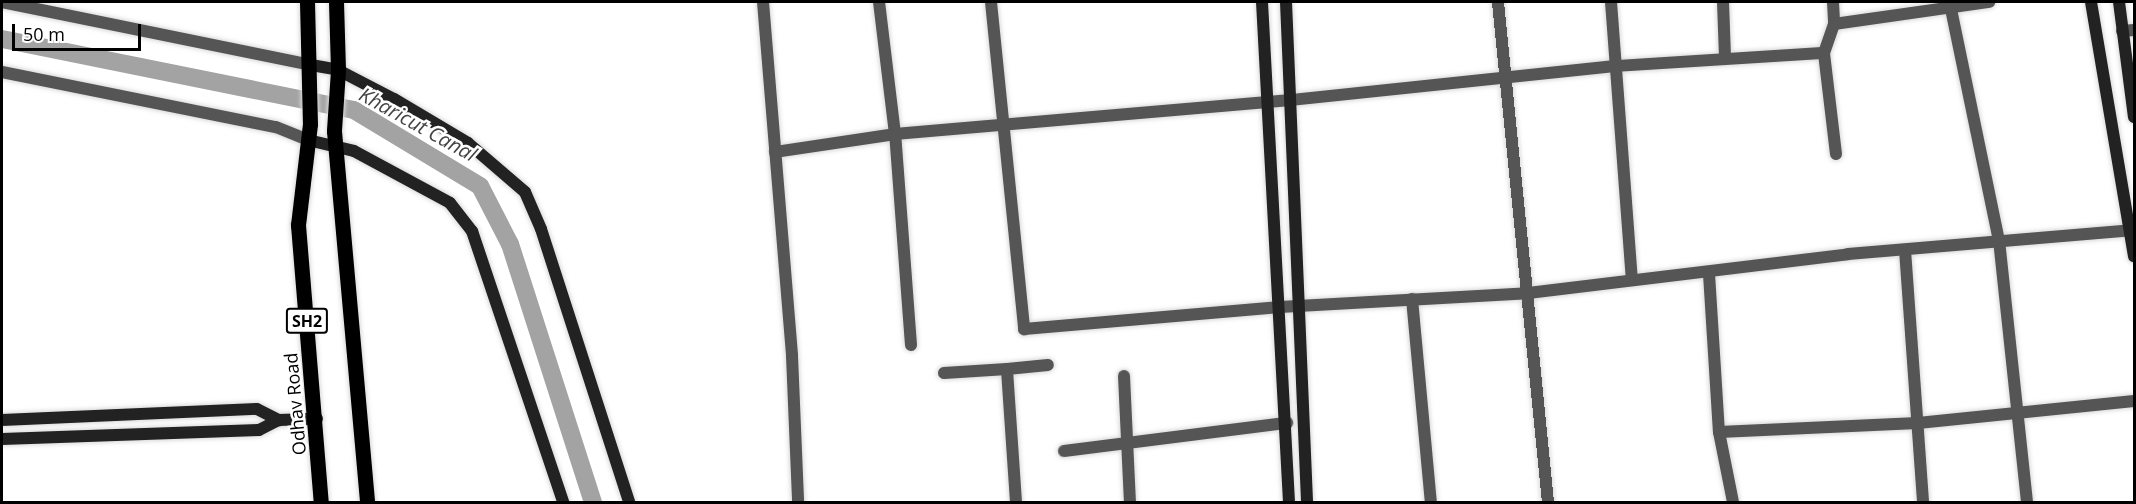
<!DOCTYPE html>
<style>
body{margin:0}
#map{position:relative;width:2136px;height:504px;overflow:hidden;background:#fff;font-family:"Open Sans",sans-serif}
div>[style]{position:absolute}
.canal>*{height:18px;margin:-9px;padding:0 9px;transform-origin:9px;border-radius:9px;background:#a3a3a3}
.roads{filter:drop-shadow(0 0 2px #dbdbdb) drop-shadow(0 0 2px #dbdbdb)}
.street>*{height:12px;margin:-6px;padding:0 6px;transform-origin:6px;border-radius:6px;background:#555}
.secondary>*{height:12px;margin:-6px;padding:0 6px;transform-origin:6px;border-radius:6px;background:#222}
.primary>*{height:15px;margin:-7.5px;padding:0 7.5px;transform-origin:7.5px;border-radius:7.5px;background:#000}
span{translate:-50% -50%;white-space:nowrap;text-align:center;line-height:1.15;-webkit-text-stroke:5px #fff;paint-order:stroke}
.shield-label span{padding:2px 4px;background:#fff;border:2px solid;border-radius:4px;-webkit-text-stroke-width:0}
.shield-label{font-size:16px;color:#000;font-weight:700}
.street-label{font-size:18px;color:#000}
.water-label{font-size:20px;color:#444;font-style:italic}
.frame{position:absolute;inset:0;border:3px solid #000;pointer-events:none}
.scale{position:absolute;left:12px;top:24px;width:129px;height:27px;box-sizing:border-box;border:3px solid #000;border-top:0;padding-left:8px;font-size:18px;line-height:21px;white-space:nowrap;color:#000;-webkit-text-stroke:4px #fff;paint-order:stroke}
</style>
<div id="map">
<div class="canal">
<i style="left:2px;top:39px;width:359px;rotate:11.4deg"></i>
<i style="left:354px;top:110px;width:147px;rotate:31.1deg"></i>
<i style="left:480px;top:186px;width:65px;rotate:62.7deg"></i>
<i style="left:510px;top:244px;width:271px;rotate:72.2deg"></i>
</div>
<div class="roads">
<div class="street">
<i style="left:2px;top:2px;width:315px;rotate:11.5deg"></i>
<i style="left:763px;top:2px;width:355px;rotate:85.3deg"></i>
<i style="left:792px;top:356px;width:146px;rotate:87.6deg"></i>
<i style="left:991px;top:2px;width:329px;rotate:84.2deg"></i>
<i style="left:1024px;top:329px;width:257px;rotate:-4.9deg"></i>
<i style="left:1280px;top:307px;width:248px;rotate:-3.2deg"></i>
<i style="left:1528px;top:293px;width:322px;rotate:-6.9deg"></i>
<i style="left:1848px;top:254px;width:287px;rotate:-4.8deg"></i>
<i style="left:1498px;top:2px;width:502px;rotate:84.29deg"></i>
<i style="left:1611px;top:2px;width:278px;rotate:85.7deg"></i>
<i style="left:1723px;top:2px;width:55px;rotate:87.9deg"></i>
<i style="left:1833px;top:2px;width:22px;rotate:87deg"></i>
<i style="left:1951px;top:9px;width:236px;rotate:78.3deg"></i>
<i style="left:1999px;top:240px;width:263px;rotate:83.9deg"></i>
<i style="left:2122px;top:31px;width:12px;rotate:-5deg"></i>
<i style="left:2px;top:72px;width:279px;rotate:11.4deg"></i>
<i style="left:276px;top:127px;width:35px;rotate:22deg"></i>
<i style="left:775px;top:152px;width:121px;rotate:-8.5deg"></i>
<i style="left:895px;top:134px;width:133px;rotate:-96.9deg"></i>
<i style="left:1836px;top:154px;width:102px;rotate:-96.8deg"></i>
<i style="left:1824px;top:53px;width:31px;rotate:-71deg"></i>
<i style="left:1834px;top:24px;width:157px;rotate:-8.1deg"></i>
<i style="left:1905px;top:250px;width:253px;rotate:85.9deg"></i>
<i style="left:1709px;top:274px;width:158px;rotate:86.4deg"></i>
<i style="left:1719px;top:432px;width:71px;rotate:78.7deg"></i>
<i style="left:1412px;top:299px;width:204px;rotate:84.7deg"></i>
<i style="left:911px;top:345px;width:212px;rotate:-94.3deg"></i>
<i style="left:895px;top:134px;width:397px;rotate:-4.9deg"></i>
<i style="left:1291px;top:100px;width:327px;rotate:-6deg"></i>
<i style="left:1616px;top:66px;width:208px;rotate:-3.6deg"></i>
<i style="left:944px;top:373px;width:63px;rotate:-3.6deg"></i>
<i style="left:1124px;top:376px;width:126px;rotate:87.3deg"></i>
<i style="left:1719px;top:432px;width:199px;rotate:-2.6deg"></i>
<i style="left:1918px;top:423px;width:217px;rotate:-5.8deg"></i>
<i style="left:1064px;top:451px;width:225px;rotate:-7.2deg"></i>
<i style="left:1016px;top:502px;width:133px;rotate:-93.9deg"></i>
<i style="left:1007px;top:369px;width:41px;rotate:-5.6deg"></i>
</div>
<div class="secondary">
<i style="left:1262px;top:2px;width:501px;rotate:86.91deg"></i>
<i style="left:1286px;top:2px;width:500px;rotate:87.59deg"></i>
<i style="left:2091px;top:2px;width:258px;rotate:80.4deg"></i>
<i style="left:2119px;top:2px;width:116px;rotate:82.6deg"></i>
<i style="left:311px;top:65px;width:27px;rotate:10deg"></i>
<i style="left:338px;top:70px;width:63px;rotate:27.4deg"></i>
<i style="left:394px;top:99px;width:86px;rotate:30.7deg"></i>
<i style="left:468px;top:143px;width:75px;rotate:40.7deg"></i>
<i style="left:525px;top:192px;width:40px;rotate:66.6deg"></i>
<i style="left:541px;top:229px;width:287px;rotate:72.1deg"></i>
<i style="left:308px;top:140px;width:47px;rotate:13.4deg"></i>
<i style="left:354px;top:151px;width:109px;rotate:28.4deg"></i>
<i style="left:450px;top:203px;width:36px;rotate:52deg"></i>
<i style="left:472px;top:231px;width:286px;rotate:71.4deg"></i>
<i style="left:2px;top:420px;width:255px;rotate:-2.5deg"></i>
<i style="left:257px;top:409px;width:25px;rotate:27deg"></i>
<i style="left:2px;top:439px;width:257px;rotate:-2deg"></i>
<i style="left:259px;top:430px;width:22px;rotate:-27deg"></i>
<i style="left:279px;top:420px;width:38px;rotate:-2deg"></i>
</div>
<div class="primary">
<i style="left:307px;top:2px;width:122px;rotate:88.6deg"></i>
<i style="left:310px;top:124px;width:102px;rotate:96.8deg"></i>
<i style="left:298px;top:225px;width:278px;rotate:85.3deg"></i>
<i style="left:336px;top:2px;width:68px;rotate:88.3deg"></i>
<i style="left:338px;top:70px;width:61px;rotate:93.8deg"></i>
<i style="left:334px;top:131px;width:372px;rotate:84.9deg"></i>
</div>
</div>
<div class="shield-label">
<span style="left:307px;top:321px">SH2</span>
</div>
<div class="street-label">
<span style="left:295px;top:404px;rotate:-95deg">Odhav Road</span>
</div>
<div class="water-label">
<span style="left:418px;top:124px;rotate:29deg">Kharicut Canal</span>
</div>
<div class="frame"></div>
<div class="scale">50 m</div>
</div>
